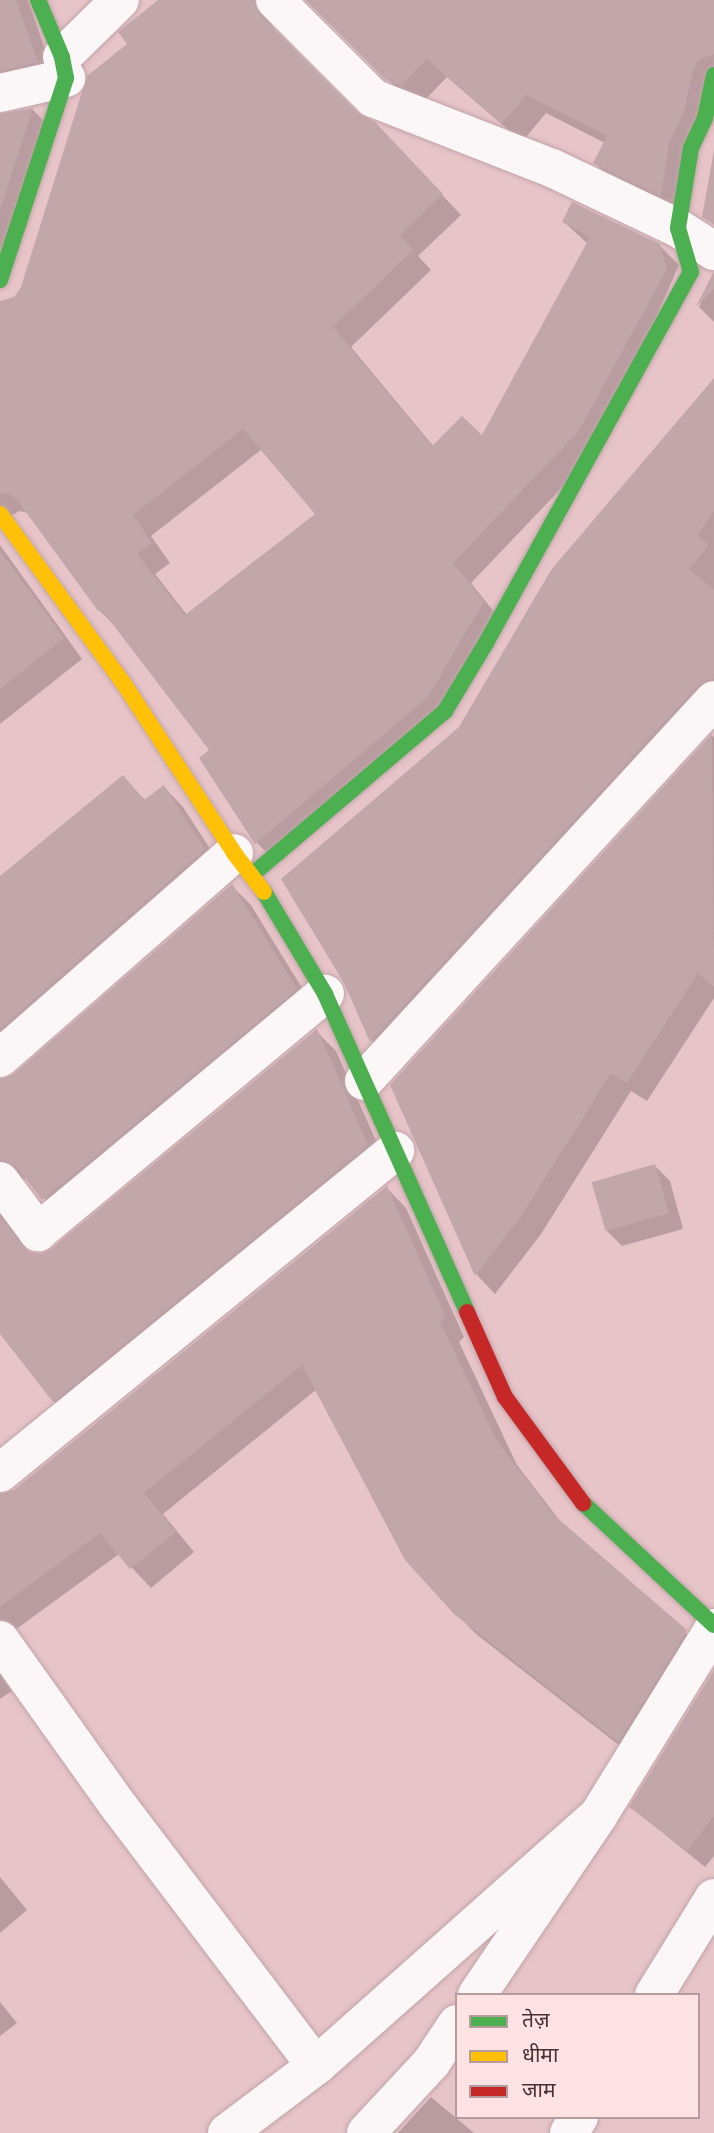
<!DOCTYPE html>
<meta charset="utf-8">
<style>
body{margin:0}
#map{position:relative;width:714px;height:2133px;overflow:hidden;background:#e7c4c8;font-family:"Fira Sans Condensed","Noto Sans Devanagari",sans-serif}
div>[style]{position:absolute}
.shadow>*{inset:0;background:#0003}
.building>*{inset:0;background:#c2a7aa;transform-origin:0 0}
.roads{filter:drop-shadow(0 0 2px #c0a5a8) drop-shadow(0 0 2px #c0a5a8)}
.street>*{height:38px;margin:-19px;padding:0 19px;transform-origin:19px;border-radius:19px;background:#fbf6f7}
.fast>*{height:16px;margin:-8px;padding:0 8px;transform-origin:8px;border-radius:8px;background:#4caf50}
.slow>*{height:16px;margin:-8px;padding:0 8px;transform-origin:8px;border-radius:8px;background:#ffc107}
.jam>*{height:16px;margin:-8px;padding:0 8px;transform-origin:8px;border-radius:8px;background:#c62828}
span{translate:-50% -50%;white-space:nowrap;text-align:center;line-height:1.15;-webkit-text-stroke:5px #fde2e4;paint-order:stroke}
.legend{position:absolute;left:455px;top:1993px;width:245px;height:126px;box-sizing:border-box;background:#fde2e4;border:2px solid #b59b9d;margin:0;padding:9px 12px;list-style:none;font-size:21px;color:#493033}
.legend li{display:flex;align-items:center;gap:14px;height:35px}
.legend b{width:35px;border:2px solid #b59b9d}
</style>
<div id="map">
<div class="shadow">
<i style="clip-path:polygon(0 0,28px 0,56px 81px,0 103px)"></i>
<i style="clip-path:polygon(evenodd,161px 0,286px 0,273px 14px,272px 26px,279px 37px,356px 115px,394px 144px,461px 215px,418px 256px,431px 270px,351px 347px,434px 447px,482px 438px,588px 244px,564px 222px,659px 245px,679px 265px,597px 451px,471px 583px,502px 622px,447px 716px,276px 862px,256px 842px,211px 751px,118px 629px,99px 610px,28px 513px,19px 511px,0 523px,0 303px,15px 298px,22px 288px,129px 44px,161px 0,262px 449px,318px 515px,187px 615px,155px 574px,170px 563px,151px 536px,262px 449px)"></i>
<i style="clip-path:polygon(306px 0,714px 0,714px 85px,680px 214px,614px 182px,595px 163px,605px 143px,546px 113px,522px 142px,447px 77px,421px 104px,407px 98px)"></i>
<i style="clip-path:polygon(33px 110px,52px 129px,0 287px,0 114px)"></i>
<i style="clip-path:polygon(714px 274px,714px 322px,699px 307px)"></i>
<i style="clip-path:polygon(714px 381px,714px 708px,391px 1060px,372px 1041px,345px 982px,461px 729px)"></i>
<i style="clip-path:polygon(0 545px,82px 659px,0 724px)"></i>
<i style="clip-path:polygon(714px 735px,714px 998px,647px 1101px,631px 1091px,541px 1234px,495px 1294px,477px 1275px,392px 1086px)"></i>
<i style="clip-path:polygon(123px 777px,146px 801px,164px 787px,183px 807px,223px 869px,0 1068px,0 877px)"></i>
<i style="clip-path:polygon(232px 886px,251px 905px,315px 1009px,62px 1219px,28px 1179px,18px 1178px,0 1190px,0 1081px,15px 1076px)"></i>
<i style="clip-path:polygon(317px 1032px,336px 1051px,387px 1165px,73px 1420px,54px 1401px,0 1331px,0 1212px,30px 1254px,42px 1255px,52px 1251px)"></i>
<i style="clip-path:polygon(655px 1166px,670px 1181px,683px 1229px,622px 1246px,607px 1231px)"></i>
<i style="clip-path:polygon(387px 1188px,406px 1208px,464px 1337px,459px 1342px,517px 1465px,567px 1530px,706px 1651px,638px 1760px,476px 1634px,456px 1613px,317px 1389px,163px 1514px,194px 1552px,151px 1588px,119px 1554px,0 1641px,0 1496px,14px 1492px)"></i>
<i style="clip-path:polygon(714px 1673px,714px 1856px,705px 1867px,631px 1807px)"></i>
<i style="clip-path:polygon(0 1674px,12px 1691px,0 1699px)"></i>
<i style="clip-path:polygon(0 1877px,27px 1910px,0 1933px)"></i>
<i style="clip-path:polygon(0 2002px,17px 2023px,0 2036px)"></i>
<i style="clip-path:polygon(431px 2097px,474px 2133px,398px 2133px)"></i>
</div>
<div class="building">
<i style="clip-path:polygon(0 0,16px 0,38px 62px,0 71px)"></i>
<i style="clip-path:polygon(evenodd,158px 0,254px 0,260px 15px,358px 113px,375px 122px,443px 194px,400px 235px,413px 250px,333px 327px,432px 446px,462px 416px,482px 435px,590px 237px,562px 222px,572px 202px,660px 244px,667px 269px,578px 432px,453px 563px,484px 601px,428px 697px,255px 844px,199px 758px,209px 750px,101px 609px,98px 611px,18px 501px,9px 494px,0 493px,0 301px,14px 297px,21px 287px,87px 76px,127px 44px,118px 32px,158px 0,243px 429px,315px 514px,185px 615px,137px 554px,152px 543px,133px 515px,243px 429px)"></i>
<i style="clip-path:polygon(306px 0,714px 0,714px 54px,698px 60px,693px 70px,684px 111px,669px 144px,661px 196px,593px 163px,607px 136px,526px 95px,502px 124px,427px 59px,401px 86px,385px 79px)"></i>
<i style="clip-path:polygon(33px 108px,0 210px,0 114px)"></i>
<i style="clip-path:polygon(714px 150px,714px 225px,702px 217px)"></i>
<i style="clip-path:polygon(713px 273px,714px 273px,714px 289px,696px 307px)"></i>
<i style="clip-path:polygon(714px 378px,714px 511px,697px 535px,709px 545px,689px 569px,714px 590px,714px 679px,698px 685px,370px 1042px,344px 983px,281px 879px,459px 727px,551px 570px)"></i>
<i style="clip-path:polygon(0 551px,64px 638px,0 689px)"></i>
<i style="clip-path:polygon(712px 734px,714px 987px,698px 973px,627px 1083px,611px 1073px,522px 1215px,475px 1276px,390px 1085px)"></i>
<i style="clip-path:polygon(123px 775px,144px 800px,164px 785px,205px 849px,0 1029px,0 876px)"></i>
<i style="clip-path:polygon(232px 884px,297px 989px,42px 1200px,17px 1167px,0 1160px,0 1079px,14px 1074px)"></i>
<i style="clip-path:polygon(317px 1029px,368px 1145px,53px 1402px,0 1334px,0 1218px,29px 1252px,41px 1254px,51px 1249px)"></i>
<i style="left:655px;top:1164px;width:51px;height:66px;rotate:74deg"></i>
<i style="clip-path:polygon(387px 1186px,445px 1316px,440px 1322px,498px 1443px,555px 1516px,687px 1630px,618px 1742px,454px 1614px,405px 1560px,302px 1365px,144px 1493px,176px 1532px,130px 1569px,100px 1533px,0 1607px,0 1494px,14px 1490px)"></i>
<i style="clip-path:polygon(714px 1670px,714px 1816px,687px 1851px,629px 1807px)"></i>
</div>
<div class="roads">
<div class="street">
<i style="left:275px;top:0;width:139px;rotate:45deg"></i>
<i style="left:373px;top:98px;width:192px;rotate:21.4deg"></i>
<i style="left:552px;top:168px;width:140px;rotate:25.5deg"></i>
<i style="left:678px;top:228px;width:43px;rotate:32.6deg"></i>
<i style="left:62px;top:57px;width:81px;rotate:-44.5deg"></i>
<i style="left:0;top:93px;width:68px;rotate:-12.8deg"></i>
<i style="left:0;top:1058px;width:311px;rotate:-41.2deg"></i>
<i style="left:364px;top:1081px;width:517px;rotate:-47.43deg"></i>
<i style="left:0;top:1181px;width:64px;rotate:53.3deg"></i>
<i style="left:38px;top:1232px;width:373px;rotate:-39.7deg"></i>
<i style="left:0;top:1473px;width:510px;rotate:-39.19deg"></i>
<i style="left:0;top:1640px;width:206px;rotate:54.5deg"></i>
<i style="left:120px;top:1808px;width:324px;rotate:52.8deg"></i>
<i style="left:477px;top:1995px;width:216px;rotate:-55.9deg"></i>
<i style="left:598px;top:1816px;width:221px;rotate:-58.3deg"></i>
<i style="left:654px;top:1995px;width:114px;rotate:-58.3deg"></i>
<i style="left:227px;top:2133px;width:111px;rotate:-37deg"></i>
<i style="left:316px;top:2066px;width:377px;rotate:-41.6deg"></i>
<i style="left:366px;top:2133px;width:96px;rotate:-47.1deg"></i>
<i style="left:431px;top:2063px;width:47px;rotate:-56.3deg"></i>
<i style="left:569px;top:2133px;width:19px;rotate:-58deg"></i>
</div>
<div class="fast">
<i style="left:0;top:280px;width:213px;rotate:-71.9deg"></i>
<i style="left:66px;top:78px;width:21px;rotate:-101deg"></i>
<i style="left:62px;top:57px;width:62px;rotate:-112.8deg"></i>
<i style="left:253px;top:874px;width:252px;rotate:-40.3deg"></i>
<i style="left:445px;top:711px;width:79px;rotate:-58.9deg"></i>
<i style="left:486px;top:643px;width:424px;rotate:-61.1deg"></i>
<i style="left:691px;top:272px;width:46px;rotate:-106.5deg"></i>
<i style="left:678px;top:228px;width:81px;rotate:-80.8deg"></i>
<i style="left:691px;top:148px;width:33px;rotate:-65deg"></i>
<i style="left:705px;top:118px;width:44px;rotate:-78.2deg"></i>
<i style="left:264px;top:892px;width:119px;rotate:59.1deg"></i>
<i style="left:325px;top:994px;width:348px;rotate:65.9deg"></i>
<i style="left:583px;top:1503px;width:179px;rotate:43deg"></i>
</div>
<div class="slow">
<i style="left:0;top:514px;width:210px;rotate:53.9deg"></i>
<i style="left:124px;top:684px;width:202px;rotate:56.9deg"></i>
<i style="left:234px;top:853px;width:49px;rotate:52.4deg"></i>
</div>
<div class="jam">
<i style="left:467px;top:1312px;width:93px;rotate:65.9deg"></i>
<i style="left:505px;top:1397px;width:132px;rotate:53.7deg"></i>
</div>
</div>
<ul class="legend">
<li><b style="height:9px;background:#4caf50"></b>तेज़</li>
<li><b style="height:9px;background:#ffc107"></b>धीमा</li>
<li><b style="height:9px;background:#c62828"></b>जाम</li>
</ul>
</div>
